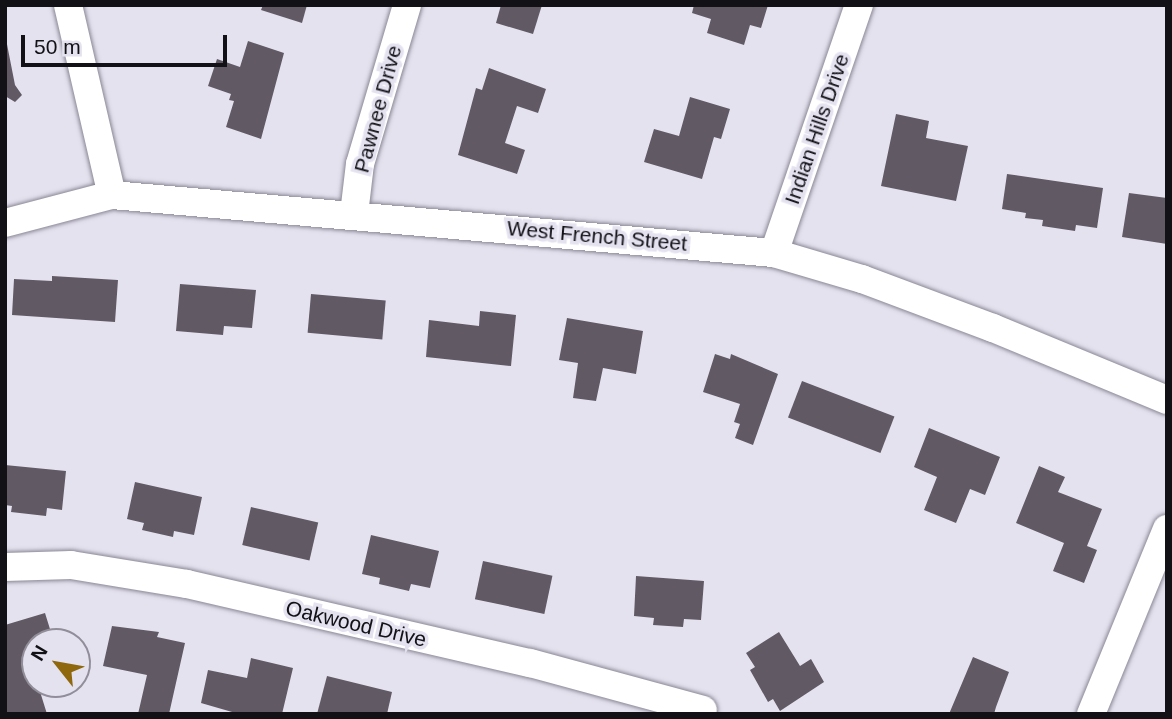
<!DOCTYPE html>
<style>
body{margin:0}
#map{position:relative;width:1172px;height:719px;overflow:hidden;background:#e5e2f0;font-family:Helvetica,sans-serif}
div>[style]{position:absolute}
.building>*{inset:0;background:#615a65;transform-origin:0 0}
.roads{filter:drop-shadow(0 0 2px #8a8794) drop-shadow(0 0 2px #8a8794)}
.minor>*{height:28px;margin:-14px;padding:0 14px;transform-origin:14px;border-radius:14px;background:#fff}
span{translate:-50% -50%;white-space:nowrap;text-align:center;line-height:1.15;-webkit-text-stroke:7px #e5e2f0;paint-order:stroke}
.street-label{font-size:21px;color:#121116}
.frame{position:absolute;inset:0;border:7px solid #121116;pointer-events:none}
.north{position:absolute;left:21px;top:628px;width:70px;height:70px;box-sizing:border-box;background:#e5e2f0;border:2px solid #918e99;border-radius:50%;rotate:301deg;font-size:19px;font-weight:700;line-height:28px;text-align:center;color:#121116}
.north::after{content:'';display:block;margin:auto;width:24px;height:32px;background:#8f680d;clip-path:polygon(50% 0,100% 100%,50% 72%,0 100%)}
.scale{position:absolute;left:21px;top:35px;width:206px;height:32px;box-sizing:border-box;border:4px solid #121116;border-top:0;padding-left:9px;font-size:21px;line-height:24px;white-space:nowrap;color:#121116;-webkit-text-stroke:5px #e5e2f0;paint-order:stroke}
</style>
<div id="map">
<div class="building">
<i style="clip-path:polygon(263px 5px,307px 5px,302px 23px,261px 10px)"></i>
<i style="clip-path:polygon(501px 5px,542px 5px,533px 34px,496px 23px)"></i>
<i style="clip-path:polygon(694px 5px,768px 5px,761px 28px,750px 25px,744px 45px,707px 33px,711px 19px,692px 13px)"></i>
<i style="clip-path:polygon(5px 34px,15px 85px,22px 95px,15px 102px,5px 96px)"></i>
<i style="clip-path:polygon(248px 41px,284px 53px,261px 139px,226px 127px,234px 101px,229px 100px,231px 94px,208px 86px,217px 59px,240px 67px)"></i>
<i style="clip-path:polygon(489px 68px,546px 89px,538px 113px,517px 106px,505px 143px,525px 150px,517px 174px,458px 155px,476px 88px,482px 90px)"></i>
<i style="clip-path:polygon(690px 97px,730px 109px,721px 139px,714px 137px,702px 179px,644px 162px,654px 129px,679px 136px)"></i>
<i style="clip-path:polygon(896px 114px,929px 121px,926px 138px,968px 146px,956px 201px,881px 186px)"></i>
<i style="clip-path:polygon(1007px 174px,1103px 188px,1097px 228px,1076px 225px,1075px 231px,1042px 226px,1043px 220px,1025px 218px,1026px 213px,1002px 209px)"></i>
<i style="clip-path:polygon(1129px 193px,1167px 198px,1167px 244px,1122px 237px)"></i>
<i style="clip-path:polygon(52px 276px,118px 280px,115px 322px,12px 315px,14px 279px,52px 281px)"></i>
<i style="clip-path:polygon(180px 284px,256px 290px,252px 328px,224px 326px,223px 335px,176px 331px)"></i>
<i style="left:311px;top:294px;width:75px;height:39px;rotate:5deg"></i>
<i style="clip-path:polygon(480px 311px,516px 315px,511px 366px,426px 357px,429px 320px,479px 326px)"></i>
<i style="clip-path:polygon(567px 318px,643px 331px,636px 374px,603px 368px,596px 401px,573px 398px,578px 363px,559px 360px)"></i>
<i style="clip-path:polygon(715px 354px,730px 359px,731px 354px,778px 374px,753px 445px,735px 438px,740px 424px,734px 422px,740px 404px,703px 392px)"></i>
<i style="left:802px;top:381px;width:99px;height:39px;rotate:21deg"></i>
<i style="clip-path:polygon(929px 428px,1000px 457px,985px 495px,970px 489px,956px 523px,924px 510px,937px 477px,914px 467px)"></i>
<i style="clip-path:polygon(5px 465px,66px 471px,62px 510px,47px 508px,46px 516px,11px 512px,12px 506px,5px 505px)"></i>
<i style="clip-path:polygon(1039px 466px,1065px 477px,1058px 492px,1102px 509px,1087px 546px,1097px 550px,1084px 583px,1053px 571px,1064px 543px,1016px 523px)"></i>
<i style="clip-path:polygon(135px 482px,202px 497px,194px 535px,174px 531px,173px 537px,142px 530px,144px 523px,127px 519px)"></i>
<i style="left:251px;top:507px;width:69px;height:39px;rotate:13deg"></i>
<i style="clip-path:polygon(371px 535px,439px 551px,430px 588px,411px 584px,409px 591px,379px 584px,380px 578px,362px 574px)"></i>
<i style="left:483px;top:561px;width:71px;height:39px;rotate:12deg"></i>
<i style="clip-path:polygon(636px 576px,704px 581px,701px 620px,684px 619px,683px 627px,653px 625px,654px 618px,634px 616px)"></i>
<i style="clip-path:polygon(45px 613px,54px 642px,35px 642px,35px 651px,28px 653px,47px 714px,5px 714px,5px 625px)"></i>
<i style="clip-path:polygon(112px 626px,159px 632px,157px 637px,185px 643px,169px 714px,138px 714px,147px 675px,103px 666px)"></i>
<i style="clip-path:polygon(779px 632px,800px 666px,811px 659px,824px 682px,780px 711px,773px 699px,768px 702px,750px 670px,755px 667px,746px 653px)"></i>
<i style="clip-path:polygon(973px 657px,1009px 672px,996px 707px,994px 714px,949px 714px)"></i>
<i style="clip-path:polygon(251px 658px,293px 668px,282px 714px,239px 714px,201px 703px,208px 670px,247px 678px)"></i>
<i style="clip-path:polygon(327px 676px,392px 692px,387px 714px,317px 714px)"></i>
</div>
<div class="roads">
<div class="minor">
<i style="left:68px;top:5px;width:195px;rotate:77deg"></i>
<i style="left:354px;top:214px;width:50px;rotate:-83.2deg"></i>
<i style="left:360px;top:164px;width:166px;rotate:-73.5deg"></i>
<i style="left:5px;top:223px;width:111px;rotate:-14.7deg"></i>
<i style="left:112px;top:195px;width:665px;rotate:5.01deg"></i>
<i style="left:774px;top:253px;width:92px;rotate:16.5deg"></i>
<i style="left:862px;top:279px;width:140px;rotate:20.5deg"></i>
<i style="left:993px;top:328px;width:188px;rotate:22.5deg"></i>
<i style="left:774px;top:253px;width:262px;rotate:-71.1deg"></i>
<i style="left:5px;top:567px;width:66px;rotate:-1.7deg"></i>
<i style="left:71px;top:565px;width:118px;rotate:9.3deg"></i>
<i style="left:187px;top:584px;width:352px;rotate:13deg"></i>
<i style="left:530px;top:663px;width:179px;rotate:15.2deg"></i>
<i style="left:1091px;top:714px;width:200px;rotate:-67.7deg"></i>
</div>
</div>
<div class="street-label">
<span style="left:378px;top:109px;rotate:-75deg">Pawnee Drive</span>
<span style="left:817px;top:129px;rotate:-71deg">Indian Hills Drive</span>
<span style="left:597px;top:236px;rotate:5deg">West French Street</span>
<span style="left:356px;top:624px;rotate:13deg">Oakwood Drive</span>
</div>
<div class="frame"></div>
<div class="north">N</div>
<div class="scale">50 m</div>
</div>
